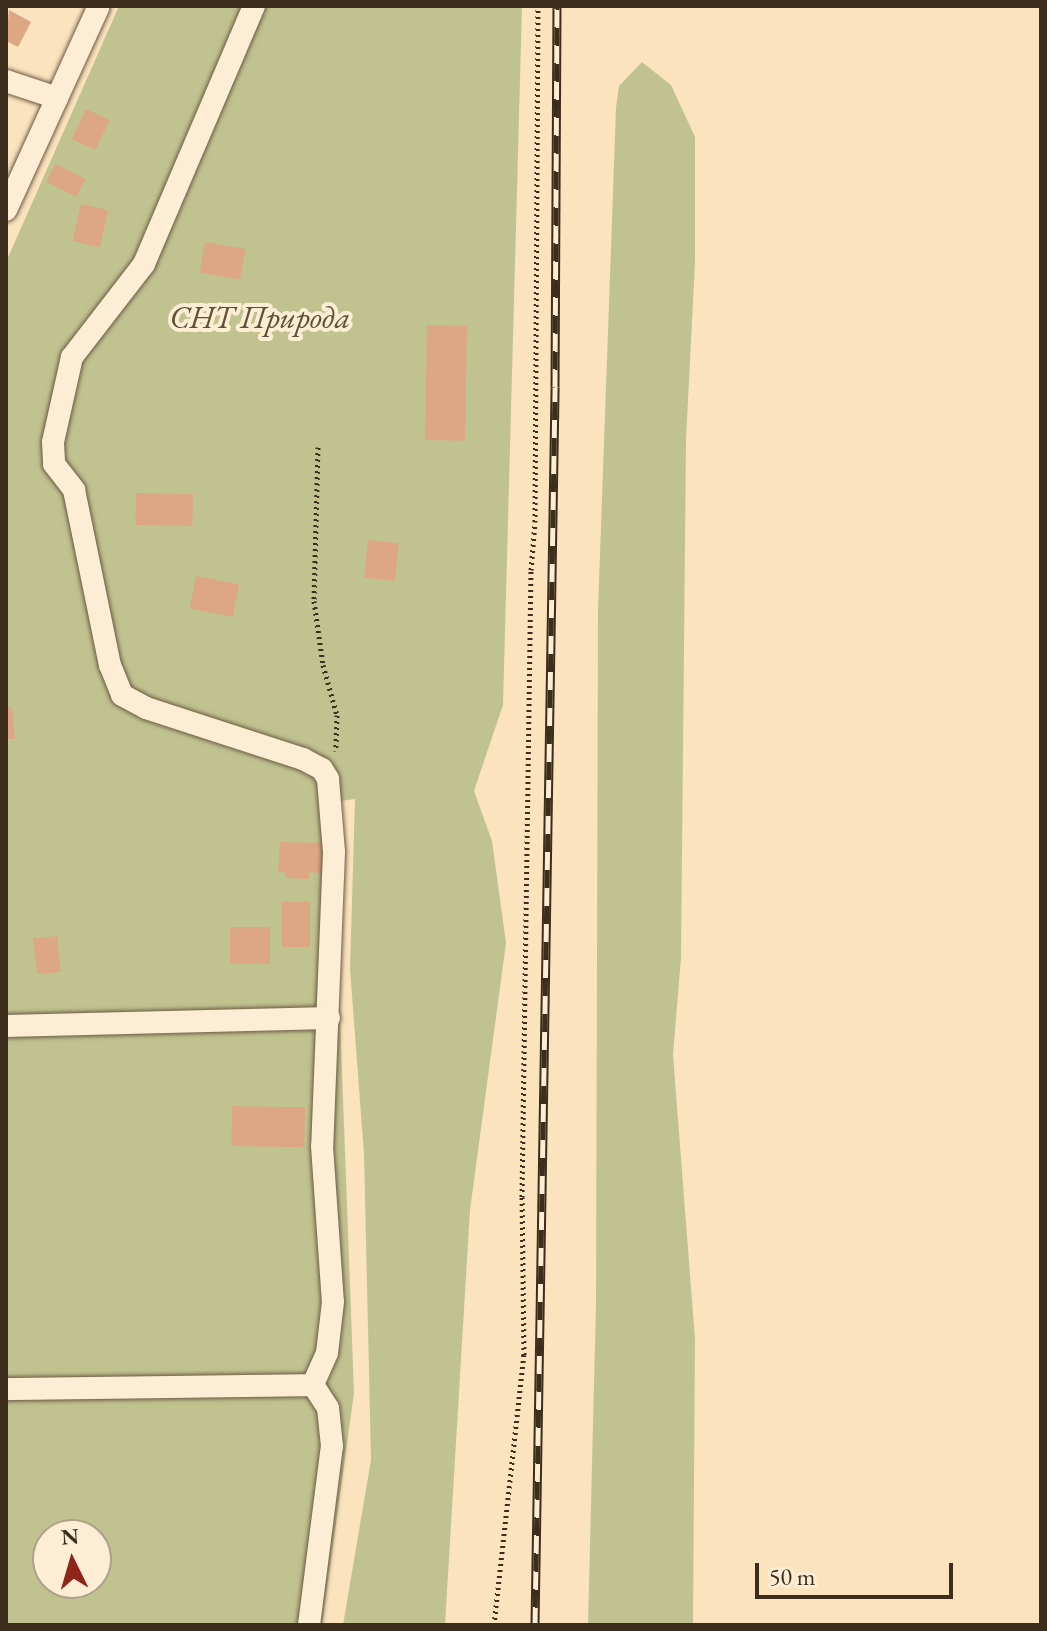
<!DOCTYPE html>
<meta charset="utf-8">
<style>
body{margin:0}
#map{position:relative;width:1047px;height:1631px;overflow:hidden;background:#fbe3bd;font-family:"EB Garamond",serif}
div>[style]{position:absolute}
.green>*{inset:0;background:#c0c390}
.building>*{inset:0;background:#dda783;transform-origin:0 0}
.path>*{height:5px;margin-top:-2.5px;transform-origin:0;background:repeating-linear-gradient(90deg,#3c2d1c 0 2px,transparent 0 6px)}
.roads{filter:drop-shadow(0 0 2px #6c5a44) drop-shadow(0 0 2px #6c5a44)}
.minor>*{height:22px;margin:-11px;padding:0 11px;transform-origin:11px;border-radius:11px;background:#fcedd4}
.rail>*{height:9px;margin-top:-4.5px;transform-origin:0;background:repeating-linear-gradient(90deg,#fcedd4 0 18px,#3c2d1c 0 36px);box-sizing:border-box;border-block:2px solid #3c2d1c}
span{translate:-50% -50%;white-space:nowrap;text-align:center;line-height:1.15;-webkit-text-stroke:8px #fcedd4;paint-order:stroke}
.park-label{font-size:32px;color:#5d5239;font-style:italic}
.frame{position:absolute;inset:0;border:8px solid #3c2d1c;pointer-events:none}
.north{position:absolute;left:32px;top:1519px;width:80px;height:80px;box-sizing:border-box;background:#fcedd4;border:2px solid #afa08a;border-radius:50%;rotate:355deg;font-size:22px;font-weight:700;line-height:32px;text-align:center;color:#3c2d1c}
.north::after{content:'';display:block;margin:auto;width:28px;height:36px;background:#8f2418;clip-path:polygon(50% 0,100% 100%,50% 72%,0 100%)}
.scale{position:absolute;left:755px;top:1563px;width:198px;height:36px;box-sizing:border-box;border:4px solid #3c2d1c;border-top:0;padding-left:10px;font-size:24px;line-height:28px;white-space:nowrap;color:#3c2d1c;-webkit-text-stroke:6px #fcedd4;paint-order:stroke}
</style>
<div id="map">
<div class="green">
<i style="clip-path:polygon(evenodd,119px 6px,522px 6px,503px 705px,474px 791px,492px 841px,506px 943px,470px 1210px,445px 1625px,343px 1625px,371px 1460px,364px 1154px,350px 969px,355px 799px,332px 802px,354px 1393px,322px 1625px,6px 1625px,6px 262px,119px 6px,48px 1535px,96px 1535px,96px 1583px,48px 1583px,48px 1535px)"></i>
<i style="clip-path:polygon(642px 62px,671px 85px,695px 137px,695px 262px,686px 440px,681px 958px,673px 1055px,695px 1339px,693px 1625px,588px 1625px,596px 1304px,598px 610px,616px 108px,619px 86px)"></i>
</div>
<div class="building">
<i style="clip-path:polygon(9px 10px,31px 22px,18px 47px,6px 41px)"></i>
<i style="left:86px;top:109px;width:26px;height:33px;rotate:25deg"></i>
<i style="left:55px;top:164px;width:34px;height:20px;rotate:26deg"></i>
<i style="left:81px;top:204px;width:28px;height:38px;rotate:13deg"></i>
<i style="left:205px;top:242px;width:41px;height:31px;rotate:10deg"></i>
<i style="left:427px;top:325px;width:40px;height:115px;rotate:1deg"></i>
<i style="left:136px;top:493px;width:57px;height:32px;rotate:1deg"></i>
<i style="left:368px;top:540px;width:31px;height:38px;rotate:6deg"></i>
<i style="left:196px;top:576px;width:44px;height:33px;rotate:11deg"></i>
<i style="clip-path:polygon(6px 707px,12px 707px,15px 739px,6px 739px)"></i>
<i style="clip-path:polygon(280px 842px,324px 843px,323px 873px,309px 872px,309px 879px,286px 878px,286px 872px,278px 871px)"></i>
<i style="left:282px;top:902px;width:28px;height:45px"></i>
<i style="left:230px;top:927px;width:40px;height:37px"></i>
<i style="left:57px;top:936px;width:36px;height:24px;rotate:84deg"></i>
<i style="left:232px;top:1106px;width:73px;height:40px;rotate:1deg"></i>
</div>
<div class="path">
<i style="left:318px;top:447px;width:154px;rotate:91.5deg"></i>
<i style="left:314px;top:601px;width:65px;rotate:82deg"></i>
<i style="left:323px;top:665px;width:52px;rotate:74.4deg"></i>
<i style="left:337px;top:715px;width:36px;rotate:92deg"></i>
<i style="left:494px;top:1625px;width:272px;rotate:-83.7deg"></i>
<i style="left:524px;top:1355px;width:158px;rotate:-90.7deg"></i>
<i style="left:522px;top:1197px;width:627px;rotate:-89.18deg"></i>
<i style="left:531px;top:570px;width:48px;rotate:-85.2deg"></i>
<i style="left:535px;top:522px;width:516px;rotate:-89.67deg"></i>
</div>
<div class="roads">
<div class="minor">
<i style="left:254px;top:6px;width:280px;rotate:113.1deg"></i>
<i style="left:144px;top:264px;width:118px;rotate:127.7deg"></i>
<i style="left:72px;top:357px;width:87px;rotate:102.6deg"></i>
<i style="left:53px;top:442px;width:22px;rotate:87deg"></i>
<i style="left:54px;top:464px;width:33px;rotate:52deg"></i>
<i style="left:74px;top:490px;width:179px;rotate:78.4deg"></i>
<i style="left:110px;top:665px;width:32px;rotate:68deg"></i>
<i style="left:122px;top:695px;width:27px;rotate:28deg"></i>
<i style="left:146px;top:708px;width:165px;rotate:18deg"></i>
<i style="left:303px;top:759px;width:21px;rotate:28deg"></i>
<i style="left:322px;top:769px;width:12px;rotate:59deg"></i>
<i style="left:328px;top:779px;width:73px;rotate:85.3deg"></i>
<i style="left:334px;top:852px;width:294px;rotate:92.3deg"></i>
<i style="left:322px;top:1146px;width:156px;rotate:86deg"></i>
<i style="left:333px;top:1302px;width:51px;rotate:96.7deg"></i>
<i style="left:327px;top:1353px;width:35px;rotate:114deg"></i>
<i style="left:6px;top:81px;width:54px;rotate:18.4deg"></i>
<i style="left:6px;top:210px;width:224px;rotate:-65.5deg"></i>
<i style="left:6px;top:1026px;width:323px;rotate:-1.4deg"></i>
<i style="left:6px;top:1389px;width:307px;rotate:-0.7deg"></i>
<i style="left:309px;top:1625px;width:180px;rotate:-82.7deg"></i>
<i style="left:332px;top:1446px;width:38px;rotate:-96deg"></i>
<i style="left:328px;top:1408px;width:27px;rotate:-123deg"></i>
</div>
</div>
<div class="rail">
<i style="left:535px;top:1625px;width:1238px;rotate:-89.07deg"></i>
<i style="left:555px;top:387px;width:381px;rotate:-89.7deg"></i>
</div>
<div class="park-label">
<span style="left:260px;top:317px">СНТ Природа</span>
</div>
<div class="frame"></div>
<div class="north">N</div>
<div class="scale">50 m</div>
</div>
